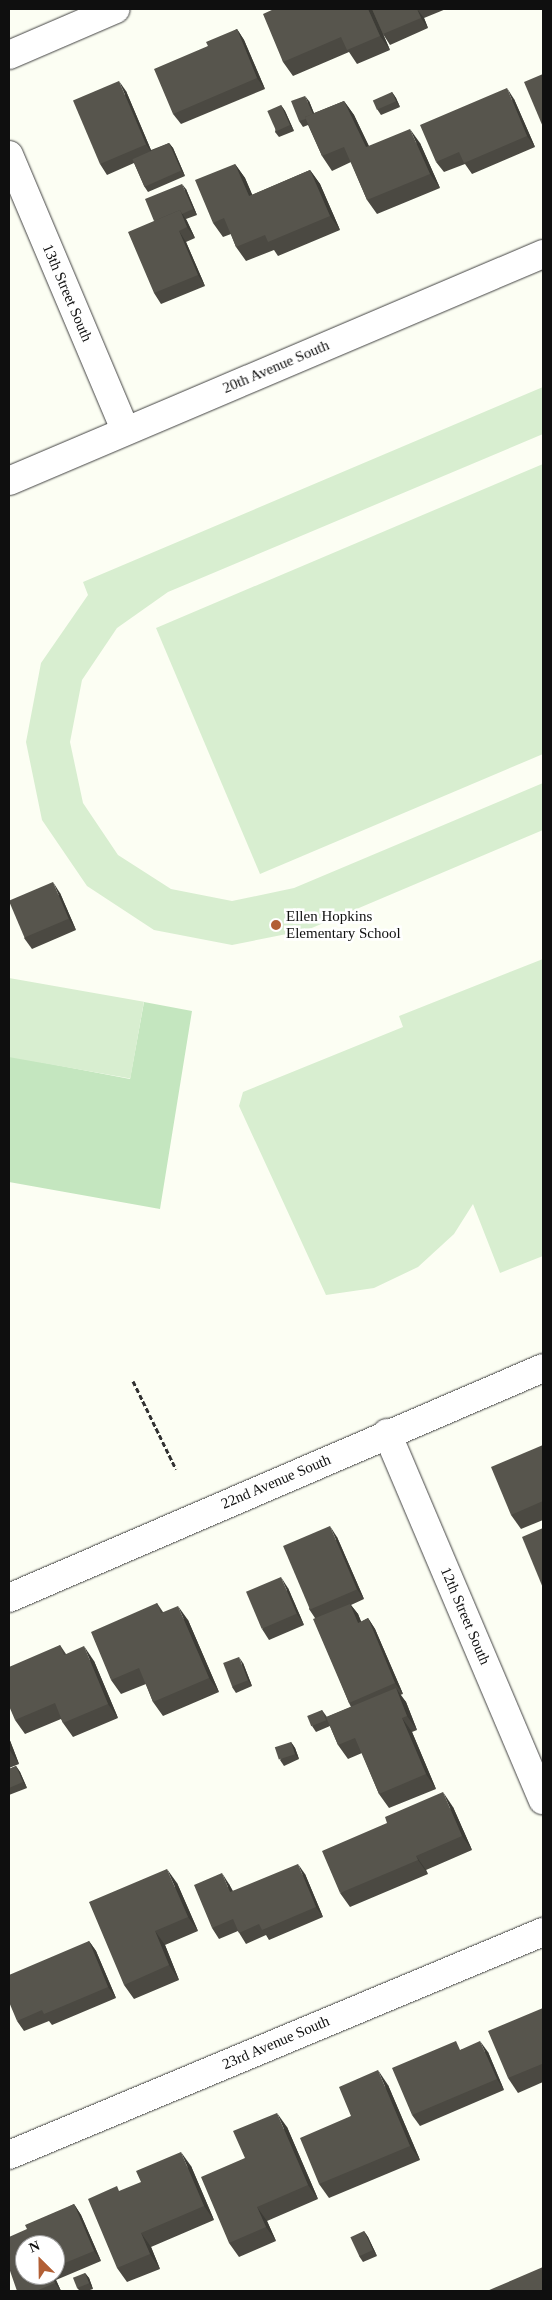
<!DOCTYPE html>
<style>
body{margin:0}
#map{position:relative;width:552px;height:2300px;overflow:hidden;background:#fcfef3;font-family:"Times New Roman",serif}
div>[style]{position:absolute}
.green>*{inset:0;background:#c4e6bf}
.pitch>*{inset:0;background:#d8eed0;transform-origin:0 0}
.path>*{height:3px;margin-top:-1.5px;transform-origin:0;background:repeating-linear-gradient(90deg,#313131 0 5px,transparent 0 7.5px)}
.roads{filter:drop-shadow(0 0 1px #424242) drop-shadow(0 0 1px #424242)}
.minor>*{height:28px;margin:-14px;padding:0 14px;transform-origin:14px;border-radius:14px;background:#fff}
.wall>*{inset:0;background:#4b4942}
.shaded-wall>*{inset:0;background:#3d3c36}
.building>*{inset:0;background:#57554d;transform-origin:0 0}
.dots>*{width:14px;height:14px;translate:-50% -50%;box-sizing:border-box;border:2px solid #fff;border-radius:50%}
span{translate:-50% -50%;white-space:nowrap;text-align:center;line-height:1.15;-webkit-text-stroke:5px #fff;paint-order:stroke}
.street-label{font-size:15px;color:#0f0f0f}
.poi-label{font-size:15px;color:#0f0f0f}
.left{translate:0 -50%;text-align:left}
.frame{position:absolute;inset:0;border:10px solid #0f0f0f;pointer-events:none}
.north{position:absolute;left:15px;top:2235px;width:50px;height:50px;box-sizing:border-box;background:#fff;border:1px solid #9f9f9f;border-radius:50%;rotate:337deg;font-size:14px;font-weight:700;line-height:20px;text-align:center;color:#0f0f0f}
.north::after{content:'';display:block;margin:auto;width:18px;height:22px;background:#b25f35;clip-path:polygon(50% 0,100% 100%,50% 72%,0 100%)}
</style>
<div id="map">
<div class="green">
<i style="clip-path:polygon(144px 1002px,192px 1011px,160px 1209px,9px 1182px,9px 1056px,130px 1079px)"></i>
</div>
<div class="pitch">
<i style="clip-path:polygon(543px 387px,543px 434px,168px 592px,117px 628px,82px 680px,70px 742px,83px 803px,118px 855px,171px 889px,232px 901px,294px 888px,543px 783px,543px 830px,307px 930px,232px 945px,154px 930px,87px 886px,42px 820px,26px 742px,41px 663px,88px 595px,83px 582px)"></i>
<i style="clip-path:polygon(543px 464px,543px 754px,260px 874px,156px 628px)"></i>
<i style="clip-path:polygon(543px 959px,543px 1256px,500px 1273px,473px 1204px,454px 1234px,418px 1267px,374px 1288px,326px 1295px,239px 1106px,243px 1092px,403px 1027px,399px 1016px)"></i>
<i style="left:9px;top:978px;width:137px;height:78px;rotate:10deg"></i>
</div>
<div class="path">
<i style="left:133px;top:1381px;width:98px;rotate:64deg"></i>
</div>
<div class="roads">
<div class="minor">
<i style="left:9px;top:55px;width:116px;rotate:-23.3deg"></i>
<i style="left:9px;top:155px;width:298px;rotate:67.1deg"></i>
<i style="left:9px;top:481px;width:580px;rotate:-23.03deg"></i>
<i style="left:387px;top:1433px;width:399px;rotate:67deg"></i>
<i style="left:9px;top:1598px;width:581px;rotate:-23.3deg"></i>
<i style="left:9px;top:2155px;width:579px;rotate:-22.67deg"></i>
</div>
</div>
<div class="wall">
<i style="clip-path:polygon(274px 9px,446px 9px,424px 18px,428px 28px,390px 45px,383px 34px,390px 50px,357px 64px,349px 52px,293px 76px,283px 62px)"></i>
<i style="clip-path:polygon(237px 29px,244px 40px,265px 89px,181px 124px,173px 114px,208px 46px)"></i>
<i style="clip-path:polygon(126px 91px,151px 150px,169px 143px,173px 148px,185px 176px,148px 192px,144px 186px,134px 163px,107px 175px,100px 164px)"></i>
<i style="clip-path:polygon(392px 92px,396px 98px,400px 107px,381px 115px,377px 109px)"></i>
<i style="clip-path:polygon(514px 99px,535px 147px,472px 174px,465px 164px,444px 172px,436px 162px)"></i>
<i style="clip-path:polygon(309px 101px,314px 113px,344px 101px,354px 115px,369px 146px,420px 143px,440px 188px,377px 214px,367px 200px,351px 162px,332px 171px,322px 156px,308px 125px,303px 127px,299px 121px)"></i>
<i style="clip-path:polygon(281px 105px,285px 111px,294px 131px,279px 137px,275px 132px)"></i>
<i style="clip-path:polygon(235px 164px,245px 178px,252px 195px,310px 170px,320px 184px,340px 230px,278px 256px,274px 250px,246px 261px,236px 247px,231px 234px,223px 237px,213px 223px)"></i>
<i style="clip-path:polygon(186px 189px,197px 215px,186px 219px,195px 238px,186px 242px,205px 286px,161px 304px,154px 293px,154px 221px)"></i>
<i style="clip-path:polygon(60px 893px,76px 930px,32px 949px,24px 938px)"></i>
<i style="clip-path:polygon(543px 1445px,543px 1520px,521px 1529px,511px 1515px)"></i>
<i style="clip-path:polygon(337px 1537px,364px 1599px,351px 1605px,358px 1614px,361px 1622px,368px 1618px,375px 1629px,403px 1694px,400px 1695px,406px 1702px,417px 1730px,412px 1732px,436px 1789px,389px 1808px,379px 1794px,362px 1753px,348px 1759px,338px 1745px,330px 1726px,316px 1732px,312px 1726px,322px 1710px,327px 1717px,351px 1707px,349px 1703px,315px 1618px,309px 1609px)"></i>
<i style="clip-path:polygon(288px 1588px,304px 1625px,269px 1640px,262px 1629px)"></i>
<i style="clip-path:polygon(157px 1603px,163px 1612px,188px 1620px,219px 1692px,163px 1716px,153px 1702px,146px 1684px,121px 1694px,111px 1680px)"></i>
<i style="clip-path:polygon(60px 1645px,66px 1654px,94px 1661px,118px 1718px,73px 1737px,63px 1723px,61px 1719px,25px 1734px,15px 1720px)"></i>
<i style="clip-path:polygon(243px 1663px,252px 1686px,236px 1693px,232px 1687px)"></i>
<i style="clip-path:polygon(9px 1738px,19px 1764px,9px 1768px)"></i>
<i style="clip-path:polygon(291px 1742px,295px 1748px,299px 1759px,284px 1766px,280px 1760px)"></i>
<i style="clip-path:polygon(16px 1766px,20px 1772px,27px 1788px,9px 1795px,9px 1769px)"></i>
<i style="clip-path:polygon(453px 1807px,472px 1850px,426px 1870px,428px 1874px,350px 1907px,340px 1893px)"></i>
<i style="clip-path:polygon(305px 1874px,323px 1917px,269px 1940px,266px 1935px,246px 1944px,238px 1931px,219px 1939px,212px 1928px,229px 1884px,233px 1891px)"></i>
<i style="clip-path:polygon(177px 1883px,198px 1931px,165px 1945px,179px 1980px,134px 1999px,124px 1985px)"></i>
<i style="clip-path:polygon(89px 1941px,96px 1951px,116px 1998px,52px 2025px,49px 2021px,24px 2031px,17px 2021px)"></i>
<i style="clip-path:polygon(543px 2008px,543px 2082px,518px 2093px,508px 2078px)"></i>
<i style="clip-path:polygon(462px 2049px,488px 2052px,504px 2090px,420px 2126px,412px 2115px)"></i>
<i style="clip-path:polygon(388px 2085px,420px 2160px,329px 2198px,319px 2184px,351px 2116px)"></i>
<i style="clip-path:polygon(287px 2127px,318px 2199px,267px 2221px,276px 2241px,239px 2257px,229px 2243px,245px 2158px)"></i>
<i style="clip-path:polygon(191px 2166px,214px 2220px,151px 2247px,160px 2269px,127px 2282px,117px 2268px,121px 2191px)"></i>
<i style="clip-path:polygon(evenodd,74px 2204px,81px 2215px,101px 2261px,56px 2280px,61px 2291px,17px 2291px,27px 2229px,74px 2204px,55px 2245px,55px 2275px,25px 2275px,55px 2245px)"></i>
<i style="clip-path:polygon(364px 2231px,368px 2237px,377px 2256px,363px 2262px,359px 2256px)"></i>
<i style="clip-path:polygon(85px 2273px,89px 2278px,93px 2289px,87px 2291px,80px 2291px,77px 2288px)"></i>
</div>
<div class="shaded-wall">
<i style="clip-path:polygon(368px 9px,372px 9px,390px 50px,380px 36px)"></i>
<i style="clip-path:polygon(417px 9px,424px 18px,428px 28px,421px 18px)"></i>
<i style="clip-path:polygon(237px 29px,244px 40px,265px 89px,257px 78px)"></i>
<i style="clip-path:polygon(119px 81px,126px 91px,153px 155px,146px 144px)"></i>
<i style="clip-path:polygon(507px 88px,514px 99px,535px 147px,527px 136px)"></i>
<i style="clip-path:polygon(392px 92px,396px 98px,400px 107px,396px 101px)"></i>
<i style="clip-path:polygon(305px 96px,309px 101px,317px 121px,313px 115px)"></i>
<i style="clip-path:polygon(344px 101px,354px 115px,376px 162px,366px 147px)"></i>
<i style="clip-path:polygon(281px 105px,285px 111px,294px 131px,290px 125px)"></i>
<i style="clip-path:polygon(410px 129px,420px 143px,440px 188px,430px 174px)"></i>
<i style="clip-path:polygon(169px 143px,173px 148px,185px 176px,181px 170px)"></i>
<i style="clip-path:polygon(235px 164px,245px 178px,259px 210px,249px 196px)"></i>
<i style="clip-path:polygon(310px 170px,320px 184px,340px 230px,330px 216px)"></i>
<i style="clip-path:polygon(182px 184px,186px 189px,197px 215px,193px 209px)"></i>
<i style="clip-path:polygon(180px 210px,187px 221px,195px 238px,187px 227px)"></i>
<i style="clip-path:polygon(179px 231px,186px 242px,205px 286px,198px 275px)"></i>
<i style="clip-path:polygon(53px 882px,60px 893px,76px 930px,69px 919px)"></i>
<i style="clip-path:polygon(330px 1526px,337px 1537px,364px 1599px,357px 1589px)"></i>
<i style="clip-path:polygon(281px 1577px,288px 1588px,304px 1625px,297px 1614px)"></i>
<i style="clip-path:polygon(350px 1604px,358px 1614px,366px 1633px,358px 1623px)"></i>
<i style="clip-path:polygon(178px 1606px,188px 1620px,219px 1692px,209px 1678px)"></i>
<i style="clip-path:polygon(368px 1618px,375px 1629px,403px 1694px,395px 1683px)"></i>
<i style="clip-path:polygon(84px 1646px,94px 1661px,118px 1718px,108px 1704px)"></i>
<i style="clip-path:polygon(239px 1657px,243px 1663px,252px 1686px,248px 1680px)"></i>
<i style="clip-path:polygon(396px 1688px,406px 1702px,417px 1730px,407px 1716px)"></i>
<i style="clip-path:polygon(402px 1718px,412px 1732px,436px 1789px,426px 1774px)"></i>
<i style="clip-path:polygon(9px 1738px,19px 1764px,9px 1749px)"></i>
<i style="clip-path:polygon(291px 1742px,295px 1748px,299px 1759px,295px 1754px)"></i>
<i style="clip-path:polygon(16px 1766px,20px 1772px,27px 1788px,23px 1782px)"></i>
<i style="clip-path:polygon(443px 1792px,453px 1807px,472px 1850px,462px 1836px)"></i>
<i style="clip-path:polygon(416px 1856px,426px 1870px,428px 1874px,418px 1860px)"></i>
<i style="clip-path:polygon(298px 1864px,305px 1874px,323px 1917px,316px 1907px)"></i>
<i style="clip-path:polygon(167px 1869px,177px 1883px,198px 1931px,188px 1917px)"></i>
<i style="clip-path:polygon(222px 1873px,229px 1884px,238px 1903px,230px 1892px)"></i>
<i style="clip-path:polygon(155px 1931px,165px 1945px,179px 1980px,169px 1965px)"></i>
<i style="clip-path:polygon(89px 1941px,96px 1951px,116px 1998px,108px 1987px)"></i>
<i style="clip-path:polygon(480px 2041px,488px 2052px,504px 2090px,497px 2079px)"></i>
<i style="clip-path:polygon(378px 2070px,388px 2085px,420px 2160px,410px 2146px)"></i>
<i style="clip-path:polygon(277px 2113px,287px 2127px,318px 2199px,308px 2185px)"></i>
<i style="clip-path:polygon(181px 2152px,191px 2166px,214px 2220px,204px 2206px)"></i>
<i style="clip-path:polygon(74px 2204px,81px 2215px,101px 2261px,94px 2251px)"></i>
<i style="clip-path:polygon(257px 2207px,267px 2221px,276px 2241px,266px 2227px)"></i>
<i style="clip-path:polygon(364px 2231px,368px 2237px,377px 2256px,373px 2250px)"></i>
<i style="clip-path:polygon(141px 2233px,151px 2247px,160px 2269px,150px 2254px)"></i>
<i style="clip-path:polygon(85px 2273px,89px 2278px,93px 2289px,89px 2283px)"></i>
<i style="clip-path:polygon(51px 2275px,52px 2275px,56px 2280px,61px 2291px,55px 2283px)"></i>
</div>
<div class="building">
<i style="clip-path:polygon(274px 9px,368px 9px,380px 36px,347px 50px,341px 37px,283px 62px,263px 14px)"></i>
<i style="clip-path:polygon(372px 9px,417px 9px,421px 18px,383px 34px)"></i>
<i style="clip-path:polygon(237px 29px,257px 78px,173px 114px,154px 69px,208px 46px,206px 42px)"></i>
<i style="clip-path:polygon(543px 74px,543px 127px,524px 82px)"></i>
<i style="left:119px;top:81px;width:69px;height:50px;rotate:67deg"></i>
<i style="clip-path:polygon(507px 88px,527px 136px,464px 163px,459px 152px,436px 162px,420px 125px)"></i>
<i style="left:392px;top:92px;width:10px;height:21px;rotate:66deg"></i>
<i style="clip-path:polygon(305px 96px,313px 114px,305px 117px,306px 119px,299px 121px,291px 101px)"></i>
<i style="clip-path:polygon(344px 101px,366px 147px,410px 129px,430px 174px,367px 200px,344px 147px,322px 156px,305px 117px)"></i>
<i style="left:281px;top:105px;width:22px;height:15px;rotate:66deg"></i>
<i style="left:169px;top:143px;width:30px;height:40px;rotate:66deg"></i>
<i style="clip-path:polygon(235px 164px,249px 196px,310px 170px,330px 216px,268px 242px,265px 235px,236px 247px,224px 218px,213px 223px,195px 180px)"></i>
<i style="clip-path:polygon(182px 184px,193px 209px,182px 214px,180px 210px,154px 221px,145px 199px)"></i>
<i style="clip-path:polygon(180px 210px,187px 227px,179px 231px,198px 275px,154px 293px,128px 232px)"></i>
<i style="left:53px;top:882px;width:40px;height:48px;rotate:67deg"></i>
<i style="clip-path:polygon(543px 1445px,543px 1501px,511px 1515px,491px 1467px)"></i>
<i style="left:330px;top:1526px;width:69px;height:51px;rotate:67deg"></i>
<i style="clip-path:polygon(543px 1528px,543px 1588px,522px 1537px)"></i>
<i style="left:281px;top:1577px;width:40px;height:38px;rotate:67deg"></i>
<i style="clip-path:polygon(157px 1603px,161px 1613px,178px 1606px,209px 1678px,153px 1702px,139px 1668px,111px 1680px,91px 1632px)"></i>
<i style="clip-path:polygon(350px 1604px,358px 1623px,368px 1618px,395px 1683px,349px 1703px,313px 1619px)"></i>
<i style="clip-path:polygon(60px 1645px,64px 1655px,84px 1646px,108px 1704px,63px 1723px,55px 1703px,15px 1720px,9px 1706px,9px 1667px)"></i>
<i style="left:239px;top:1657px;width:25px;height:17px;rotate:69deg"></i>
<i style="clip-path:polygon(396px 1688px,407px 1716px,402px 1718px,426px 1774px,379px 1794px,355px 1738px,338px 1745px,326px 1717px)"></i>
<i style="left:322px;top:1710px;width:11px;height:16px;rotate:68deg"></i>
<i style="left:291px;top:1742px;width:13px;height:17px;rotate:72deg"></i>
<i style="clip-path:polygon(16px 1766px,23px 1782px,9px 1788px,9px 1769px)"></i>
<i style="clip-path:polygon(443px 1792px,462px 1836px,416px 1856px,418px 1860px,340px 1893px,322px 1851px,387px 1823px,385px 1817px)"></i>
<i style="clip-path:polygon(298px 1864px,316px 1907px,262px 1930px,259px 1924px,239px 1933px,233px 1919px,212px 1928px,194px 1885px,222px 1873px,230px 1892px)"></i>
<i style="clip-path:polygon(167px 1869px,188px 1917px,155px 1931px,169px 1965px,124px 1985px,89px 1902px)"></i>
<i style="clip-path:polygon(89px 1941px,108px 1987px,44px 2014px,42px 2010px,17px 2021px,9px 2002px,9px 1975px)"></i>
<i style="clip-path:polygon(543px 2008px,543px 2066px,542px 2064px,508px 2078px,488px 2031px)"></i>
<i style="clip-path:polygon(456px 2041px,460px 2050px,480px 2041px,497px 2079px,412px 2115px,392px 2068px)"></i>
<i style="clip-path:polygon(378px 2070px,410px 2146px,319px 2184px,300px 2138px,351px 2116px,339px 2087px)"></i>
<i style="clip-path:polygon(277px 2113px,308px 2185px,257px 2207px,266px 2227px,229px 2243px,201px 2177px,245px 2158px,233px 2131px)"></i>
<i style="clip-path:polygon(181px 2152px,204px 2206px,141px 2233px,150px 2254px,117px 2268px,88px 2199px,117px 2186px,119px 2191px,141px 2182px,136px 2171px)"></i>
<i style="clip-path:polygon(74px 2204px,94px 2251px,55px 2267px,55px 2245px,25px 2245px,25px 2275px,51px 2275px,55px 2283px,36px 2291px,17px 2291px,9px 2268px,9px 2237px,27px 2229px,25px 2225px)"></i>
<i style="left:364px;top:2231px;width:21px;height:15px;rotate:65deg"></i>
<i style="clip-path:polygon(543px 2267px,543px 2291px,487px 2291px)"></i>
<i style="left:85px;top:2273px;width:11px;height:13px;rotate:68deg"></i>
</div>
<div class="dots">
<i style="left:276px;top:925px;background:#b25f35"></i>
</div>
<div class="street-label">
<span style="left:67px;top:293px;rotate:67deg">13th Street South</span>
<span style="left:276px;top:367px;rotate:-23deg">20th Avenue South</span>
<span style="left:276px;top:1482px;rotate:-23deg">22nd Avenue South</span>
<span style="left:465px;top:1616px;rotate:67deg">12th Street South</span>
<span style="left:276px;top:2043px;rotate:-23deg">23rd Avenue South</span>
</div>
<div class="poi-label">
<span class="left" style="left:286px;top:925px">Ellen Hopkins<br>Elementary School</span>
</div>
<div class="frame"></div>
<div class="north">N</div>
</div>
